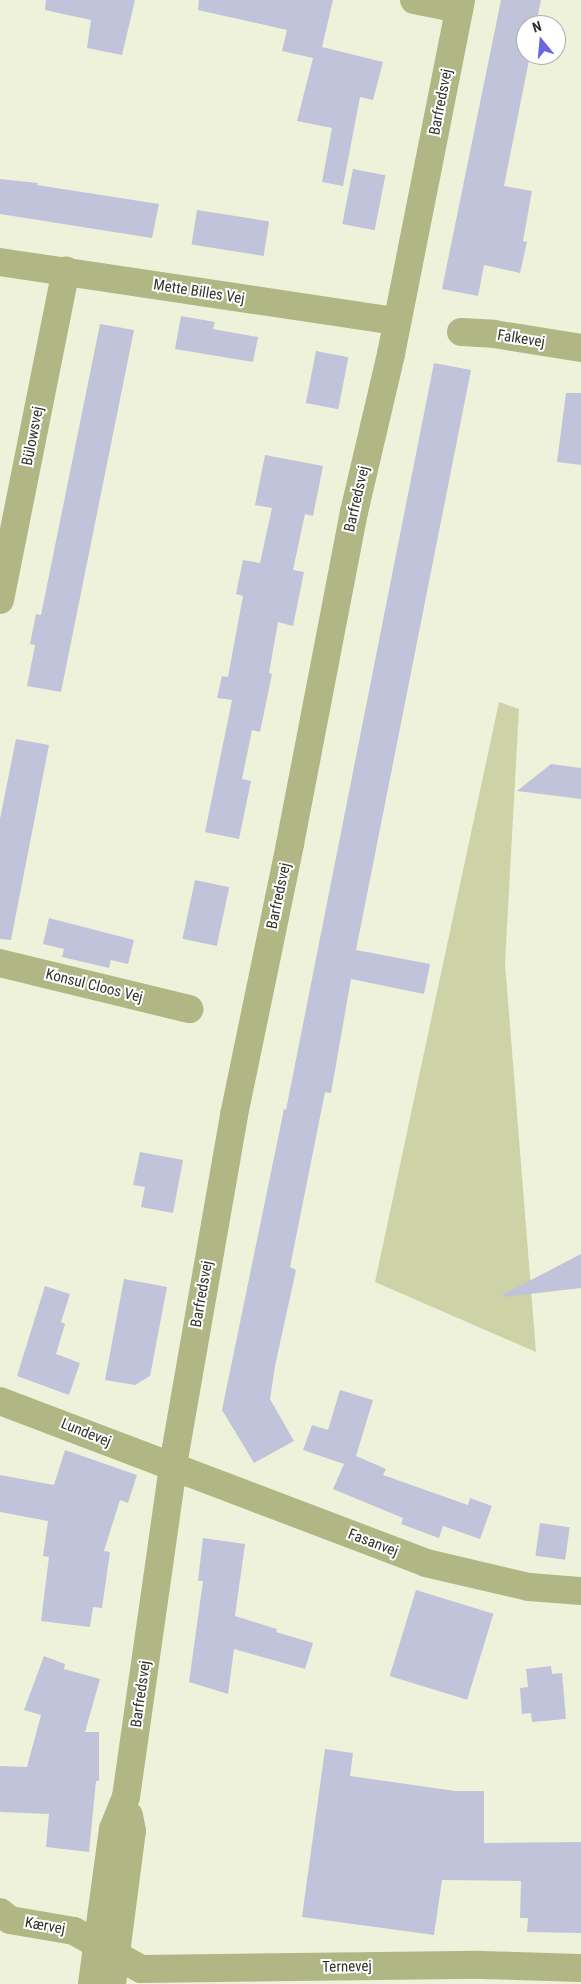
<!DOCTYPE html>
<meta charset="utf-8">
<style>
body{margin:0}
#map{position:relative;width:581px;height:1984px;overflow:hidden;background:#eef2da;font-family:"Roboto Condensed",sans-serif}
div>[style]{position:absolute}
.green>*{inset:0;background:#cdd3a7}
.building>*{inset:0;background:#c1c3da;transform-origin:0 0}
.minor>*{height:28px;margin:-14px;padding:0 14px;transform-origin:14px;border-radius:14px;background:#b0b784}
span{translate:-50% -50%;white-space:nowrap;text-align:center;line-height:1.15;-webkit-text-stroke:4px #fff;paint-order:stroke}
.street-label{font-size:15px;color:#313229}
.north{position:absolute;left:516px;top:15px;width:50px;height:50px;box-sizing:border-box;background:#fff;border:1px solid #adada9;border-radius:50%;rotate:343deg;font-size:14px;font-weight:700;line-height:20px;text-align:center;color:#313229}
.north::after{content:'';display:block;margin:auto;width:18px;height:22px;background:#6b65df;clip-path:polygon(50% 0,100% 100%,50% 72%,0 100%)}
</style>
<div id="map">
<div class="green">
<i style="clip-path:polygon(499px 702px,519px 709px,505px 963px,536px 1352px,375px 1282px)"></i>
</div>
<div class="building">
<i style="clip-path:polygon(46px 0,135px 0,122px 55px,87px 48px,91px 20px,45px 10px)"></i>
<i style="clip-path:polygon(199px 0,333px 0,322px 47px,383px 62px,373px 100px,360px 97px,343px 186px,322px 182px,332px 128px,297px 121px,313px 58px,282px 51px,287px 30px,198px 10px)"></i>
<i style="clip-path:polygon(501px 0,541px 0,536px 25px,526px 25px,526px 55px,530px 55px,504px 186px,532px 191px,523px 241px,527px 242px,520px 273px,484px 265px,478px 296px,442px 289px)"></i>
<i style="left:353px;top:169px;width:33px;height:56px;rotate:11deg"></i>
<i style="clip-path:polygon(0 179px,38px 183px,37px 185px,159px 204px,152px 238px,0 214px)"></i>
<i style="left:197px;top:210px;width:73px;height:35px;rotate:9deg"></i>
<i style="clip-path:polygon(181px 316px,215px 322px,213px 329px,258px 337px,253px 362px,175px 349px)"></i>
<i style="clip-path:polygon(100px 324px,134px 330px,61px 692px,27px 686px,35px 645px,30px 644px,36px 614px,41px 615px)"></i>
<i style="left:316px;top:351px;width:33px;height:53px;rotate:11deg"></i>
<i style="clip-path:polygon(434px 363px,471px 370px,356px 950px,430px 964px,424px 994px,351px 979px,331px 1093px,325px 1092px,290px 1267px,296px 1270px,275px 1366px,270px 1399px,294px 1441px,254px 1463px,222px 1410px,284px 1109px,286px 1110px)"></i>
<i style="clip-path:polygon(566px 393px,581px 393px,581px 465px,557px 462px)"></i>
<i style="clip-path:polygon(265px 455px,323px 466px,313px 516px,305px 514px,293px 570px,304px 572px,293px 626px,278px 622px,269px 673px,272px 674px,260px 732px,252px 730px,242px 779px,251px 781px,239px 839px,205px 832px,232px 700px,217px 698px,222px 676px,228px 677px,243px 596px,236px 594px,243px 560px,260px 563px,272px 508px,255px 505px)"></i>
<i style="clip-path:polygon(16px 739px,49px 745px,11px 940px,0 939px,0 819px)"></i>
<i style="clip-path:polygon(551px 764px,581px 768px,581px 799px,517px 791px)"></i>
<i style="left:195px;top:880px;width:35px;height:60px;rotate:12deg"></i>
<i style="clip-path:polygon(49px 918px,134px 940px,128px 964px,111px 960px,109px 968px,62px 957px,64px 949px,43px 944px)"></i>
<i style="clip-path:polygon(140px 1152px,183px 1160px,173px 1213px,141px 1207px,145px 1187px,133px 1185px)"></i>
<i style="clip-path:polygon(581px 1254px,581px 1288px,503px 1297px,502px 1295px)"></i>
<i style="clip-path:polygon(124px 1279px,167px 1287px,150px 1376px,135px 1385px,105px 1380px)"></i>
<i style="clip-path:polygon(45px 1286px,70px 1294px,61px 1322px,65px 1324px,56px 1354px,80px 1363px,69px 1395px,17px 1376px)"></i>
<i style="clip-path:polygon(340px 1390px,373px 1400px,356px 1456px,386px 1469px,383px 1475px,468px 1505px,470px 1498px,492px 1506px,480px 1539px,443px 1526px,439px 1538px,401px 1524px,403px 1518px,333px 1489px,344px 1464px,303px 1450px,312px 1425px,328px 1430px)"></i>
<i style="clip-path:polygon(65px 1450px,137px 1475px,128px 1503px,120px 1500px,104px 1551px,110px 1552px,102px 1608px,93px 1607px,90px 1627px,41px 1621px,49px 1557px,43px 1556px,48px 1521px,0 1512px,0 1475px,54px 1485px)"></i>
<i style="left:540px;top:1523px;width:30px;height:33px;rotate:8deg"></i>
<i style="clip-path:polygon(203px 1538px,245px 1544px,235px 1616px,277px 1629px,276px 1632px,313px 1643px,305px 1669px,234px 1649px,228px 1694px,189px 1682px,203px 1581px,198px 1581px)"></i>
<i style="left:416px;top:1590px;width:81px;height:90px;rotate:17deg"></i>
<i style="clip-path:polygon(44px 1656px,65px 1664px,64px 1669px,100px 1679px,85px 1732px,99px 1732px,99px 1781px,96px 1781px,89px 1852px,46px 1847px,49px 1814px,0 1812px,0 1766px,27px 1767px,41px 1715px,24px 1710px)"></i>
<i style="clip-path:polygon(551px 1666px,552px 1674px,562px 1673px,566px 1719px,532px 1722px,531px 1713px,522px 1714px,520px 1688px,528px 1687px,526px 1669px)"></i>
<i style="clip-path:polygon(325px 1749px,353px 1753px,350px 1776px,455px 1791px,484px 1791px,484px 1843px,581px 1842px,581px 1933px,527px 1932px,528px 1918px,520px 1918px,521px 1881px,442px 1880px,434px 1935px,302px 1917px)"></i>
</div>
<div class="minor">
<i style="left:414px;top:0;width:46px;rotate:11.3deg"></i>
<i style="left:0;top:262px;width:401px;rotate:8.5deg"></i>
<i style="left:461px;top:332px;width:33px;rotate:3deg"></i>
<i style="left:494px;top:334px;width:88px;rotate:9.1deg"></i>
<i style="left:0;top:600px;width:336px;rotate:-78.7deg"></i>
<i style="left:0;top:963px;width:195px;rotate:13.7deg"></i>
<i style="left:0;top:1401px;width:456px;rotate:20.8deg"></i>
<i style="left:426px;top:1563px;width:106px;rotate:13.1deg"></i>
<i style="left:529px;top:1587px;width:52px;rotate:4.4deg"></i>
<i style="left:0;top:1912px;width:13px;rotate:39deg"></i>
<i style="left:10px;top:1920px;width:65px;rotate:9.8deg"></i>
<i style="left:74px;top:1931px;width:77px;rotate:29.6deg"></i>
<i style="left:141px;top:1969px;width:340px;rotate:-0.7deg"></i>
<i style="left:481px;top:1965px;width:100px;rotate:1.7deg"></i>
<i style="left:92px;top:1984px;width:156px;rotate:-82.3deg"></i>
<i style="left:113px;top:1829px;width:35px;rotate:-68deg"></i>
<i style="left:126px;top:1797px;width:335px;rotate:-81.9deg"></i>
<i style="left:173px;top:1465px;width:355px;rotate:-80.1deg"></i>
<i style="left:234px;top:1115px;width:277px;rotate:-78.3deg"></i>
<i style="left:290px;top:844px;width:338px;rotate:-79.1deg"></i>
<i style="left:354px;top:512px;width:162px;rotate:-76.8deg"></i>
<i style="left:391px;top:354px;width:361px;rotate:-78.8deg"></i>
<i style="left:112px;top:1984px;width:154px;rotate:-82.6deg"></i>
<i style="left:132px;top:1831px;width:16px;rotate:-101deg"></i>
</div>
<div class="street-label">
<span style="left:441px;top:102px;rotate:-79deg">Barfredsvej</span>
<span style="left:199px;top:292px;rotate:9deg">Mette Billes Vej</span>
<span style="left:521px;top:339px;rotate:9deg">Falkevej</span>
<span style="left:33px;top:436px;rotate:-79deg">Bülowsvej</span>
<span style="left:357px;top:499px;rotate:-77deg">Barfredsvej</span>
<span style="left:279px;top:896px;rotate:-78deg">Barfredsvej</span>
<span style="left:94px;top:986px;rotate:14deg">Konsul Cloos Vej</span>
<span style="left:202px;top:1294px;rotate:-80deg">Barfredsvej</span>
<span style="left:86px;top:1433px;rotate:22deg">Lundevej</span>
<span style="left:373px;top:1543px;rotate:21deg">Fasanvej</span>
<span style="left:141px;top:1694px;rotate:-82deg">Barfredsvej</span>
<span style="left:45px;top:1926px;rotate:10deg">Kærvej</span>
<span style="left:347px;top:1967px;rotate:-1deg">Ternevej</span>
</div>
<div class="north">N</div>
</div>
